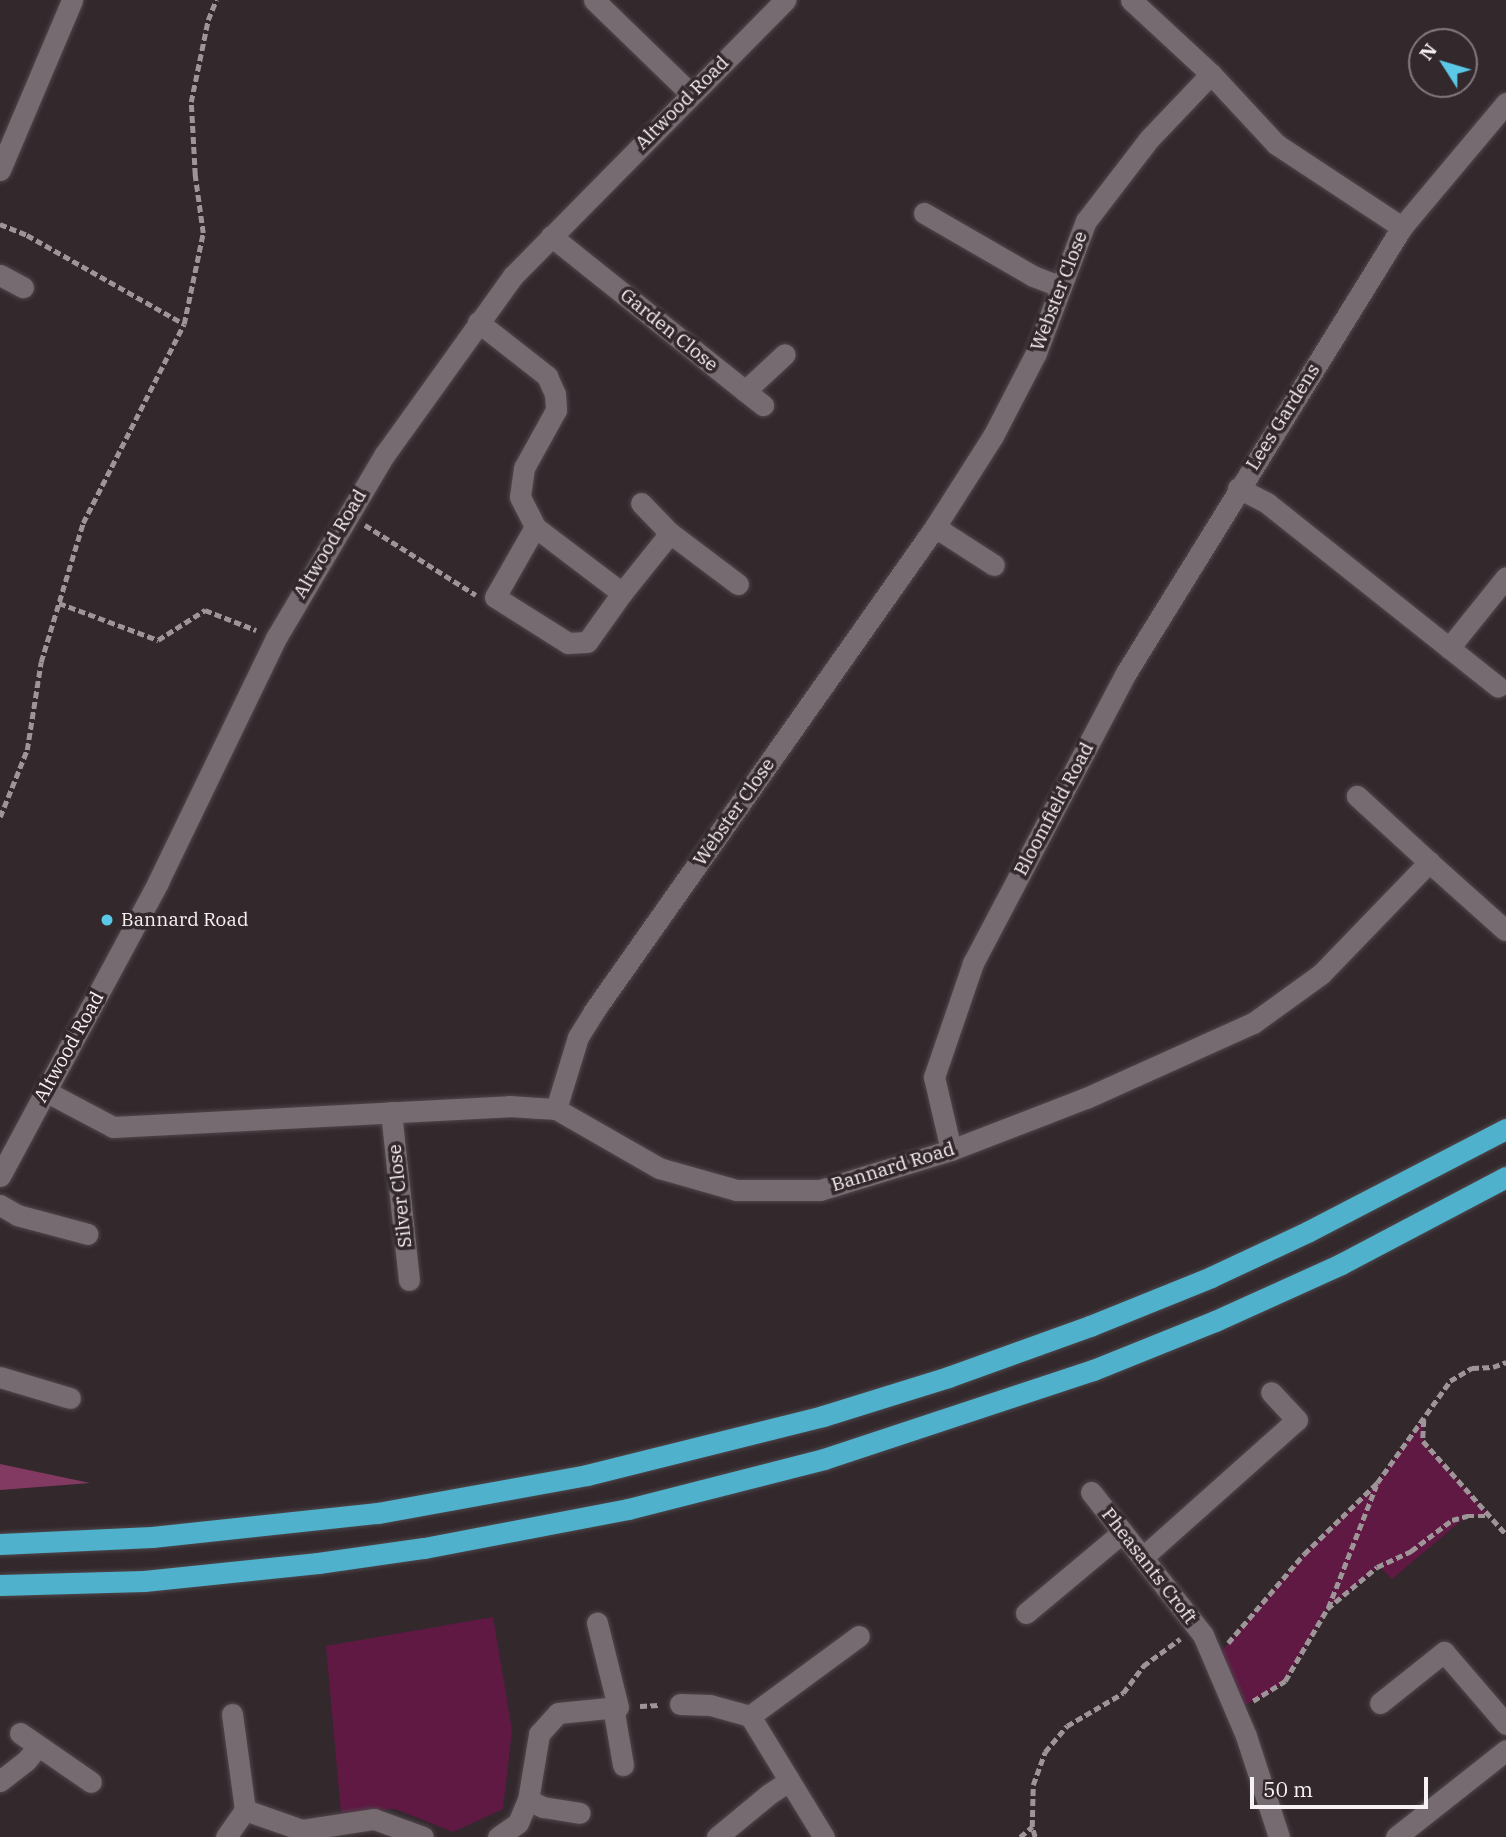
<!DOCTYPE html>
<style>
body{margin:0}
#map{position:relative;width:1506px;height:1837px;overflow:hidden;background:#33292d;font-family:"IBM Plex Serif",serif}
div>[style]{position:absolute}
.green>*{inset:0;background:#5f1943}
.forest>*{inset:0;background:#833a62}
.path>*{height:4.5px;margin-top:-2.25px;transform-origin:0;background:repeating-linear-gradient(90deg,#9d9598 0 7px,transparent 0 10.5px)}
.roads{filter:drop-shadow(0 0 2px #4f474b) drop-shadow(0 0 2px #4f474b)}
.minor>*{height:21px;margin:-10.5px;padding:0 10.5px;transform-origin:10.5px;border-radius:10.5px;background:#766b70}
.highway>*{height:21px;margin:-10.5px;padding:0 10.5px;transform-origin:10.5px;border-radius:10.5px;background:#4fb1cb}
.dots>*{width:19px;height:19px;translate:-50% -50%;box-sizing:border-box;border:4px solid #33292d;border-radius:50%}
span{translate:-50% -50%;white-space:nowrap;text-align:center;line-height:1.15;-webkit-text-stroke:7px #33292d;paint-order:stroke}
.street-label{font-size:19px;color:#f8f1f4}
.poi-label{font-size:19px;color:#f8f1f4}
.left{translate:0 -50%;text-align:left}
.north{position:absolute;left:1408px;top:28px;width:70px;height:70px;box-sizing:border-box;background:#33292d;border:2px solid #82797d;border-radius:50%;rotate:307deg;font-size:19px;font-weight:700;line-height:28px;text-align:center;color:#f8f1f4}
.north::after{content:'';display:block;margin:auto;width:24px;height:32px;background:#5ac8e6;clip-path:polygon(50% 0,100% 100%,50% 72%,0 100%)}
.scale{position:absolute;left:1250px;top:1777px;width:178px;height:32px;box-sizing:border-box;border:4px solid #f8f1f4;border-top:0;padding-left:9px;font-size:21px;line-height:24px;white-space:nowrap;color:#f8f1f4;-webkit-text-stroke:5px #33292d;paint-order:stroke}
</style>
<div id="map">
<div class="green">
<i style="clip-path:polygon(1424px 1417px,1423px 1441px,1490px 1516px,1467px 1516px,1392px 1579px,1379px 1566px,1327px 1609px,1285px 1681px,1273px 1691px,1235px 1710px,1214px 1660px,1304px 1554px,1377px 1483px)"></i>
<i style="clip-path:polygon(493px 1617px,512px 1730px,503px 1809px,453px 1832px,395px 1809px,341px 1813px,326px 1646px)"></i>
</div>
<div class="forest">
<i style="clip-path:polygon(0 1464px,90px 1483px,0 1490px)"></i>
</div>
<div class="path">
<i style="left:0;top:224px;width:29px;rotate:22deg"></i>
<i style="left:27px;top:235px;width:180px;rotate:29.5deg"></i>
<i style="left:365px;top:525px;width:131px;rotate:32.2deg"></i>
<i style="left:59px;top:603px;width:106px;rotate:20.5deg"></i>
<i style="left:158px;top:640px;width:56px;rotate:-32.6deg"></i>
<i style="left:205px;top:610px;width:55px;rotate:21.4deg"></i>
<i style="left:0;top:817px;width:72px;rotate:-68.1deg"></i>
<i style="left:27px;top:750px;width:89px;rotate:-81deg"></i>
<i style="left:41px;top:662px;width:145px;rotate:-73.2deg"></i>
<i style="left:83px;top:523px;width:223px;rotate:-63.1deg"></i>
<i style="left:184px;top:324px;width:93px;rotate:-78.2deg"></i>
<i style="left:203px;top:233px;width:59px;rotate:-97.9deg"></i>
<i style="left:195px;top:175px;width:73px;rotate:-93.1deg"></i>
<i style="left:191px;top:102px;width:84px;rotate:-78.3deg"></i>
<i style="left:208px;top:20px;width:22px;rotate:-68deg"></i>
<i style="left:1424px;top:1420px;width:21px;rotate:93deg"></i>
<i style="left:1423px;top:1441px;width:125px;rotate:48.3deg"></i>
<i style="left:1328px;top:1608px;width:131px;rotate:-68.5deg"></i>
<i style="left:1228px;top:1643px;width:117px;rotate:-49.5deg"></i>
<i style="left:1304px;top:1554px;width:102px;rotate:-44.2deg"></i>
<i style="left:1377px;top:1483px;width:125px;rotate:-54.4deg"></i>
<i style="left:1450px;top:1381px;width:26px;rotate:-31deg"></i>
<i style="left:1472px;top:1368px;width:21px;rotate:-3deg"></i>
<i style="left:1493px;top:1367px;width:14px;rotate:-21deg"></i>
<i style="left:1253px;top:1701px;width:38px;rotate:-32deg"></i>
<i style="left:1285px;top:1681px;width:83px;rotate:-59.7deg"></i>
<i style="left:1327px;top:1609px;width:65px;rotate:-40deg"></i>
<i style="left:1377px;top:1567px;width:38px;rotate:-25deg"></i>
<i style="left:1411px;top:1551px;width:51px;rotate:-37.1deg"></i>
<i style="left:1452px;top:1520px;width:16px;rotate:-15deg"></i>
<i style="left:1467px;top:1516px;width:23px"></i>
<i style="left:640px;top:1706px;width:19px;rotate:-3deg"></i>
<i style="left:1020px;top:1837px;width:16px;rotate:-40deg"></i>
<i style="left:1035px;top:1837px;width:10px;rotate:-107deg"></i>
<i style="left:1032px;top:1827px;width:42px;rotate:-88.6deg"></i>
<i style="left:1033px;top:1785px;width:35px;rotate:-70deg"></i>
<i style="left:1045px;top:1752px;width:34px;rotate:-50deg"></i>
<i style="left:1067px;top:1726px;width:65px;rotate:-30.5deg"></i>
<i style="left:1123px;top:1693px;width:34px;rotate:-53deg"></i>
<i style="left:1143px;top:1666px;width:46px;rotate:-36.1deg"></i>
</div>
<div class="roads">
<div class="minor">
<i style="left:594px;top:0;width:135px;rotate:44.1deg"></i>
<i style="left:1131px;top:0;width:109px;rotate:42.8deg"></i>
<i style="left:1211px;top:74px;width:96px;rotate:47.1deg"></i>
<i style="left:1276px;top:144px;width:151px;rotate:33.4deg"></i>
<i style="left:0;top:170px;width:185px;rotate:-67deg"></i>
<i style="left:924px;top:213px;width:126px;rotate:30deg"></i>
<i style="left:1033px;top:276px;width:28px;rotate:21deg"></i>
<i style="left:551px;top:236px;width:248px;rotate:38.6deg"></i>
<i style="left:745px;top:391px;width:54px;rotate:-42.8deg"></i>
<i style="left:0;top:275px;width:26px;rotate:28deg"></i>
<i style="left:478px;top:322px;width:88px;rotate:38deg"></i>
<i style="left:547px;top:376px;width:20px;rotate:66deg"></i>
<i style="left:555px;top:394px;width:16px;rotate:86deg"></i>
<i style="left:556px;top:410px;width:66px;rotate:118.9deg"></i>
<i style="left:524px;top:468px;width:29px;rotate:98deg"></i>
<i style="left:520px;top:497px;width:34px;rotate:63deg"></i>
<i style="left:535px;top:527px;width:109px;rotate:37.2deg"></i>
<i style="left:622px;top:593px;width:60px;rotate:125.5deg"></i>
<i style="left:587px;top:642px;width:19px;rotate:177deg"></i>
<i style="left:568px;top:643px;width:86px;rotate:-147.8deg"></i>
<i style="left:495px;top:597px;width:81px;rotate:-60.3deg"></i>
<i style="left:745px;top:391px;width:23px;rotate:38deg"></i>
<i style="left:1238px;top:488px;width:33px;rotate:27deg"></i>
<i style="left:1267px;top:503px;width:295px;rotate:38.5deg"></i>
<i style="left:641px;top:503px;width:42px;rotate:46deg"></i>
<i style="left:670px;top:533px;width:85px;rotate:36.9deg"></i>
<i style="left:935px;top:527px;width:70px;rotate:32.8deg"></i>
<i style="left:622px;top:593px;width:77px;rotate:-51.3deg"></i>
<i style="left:1449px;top:648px;width:91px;rotate:-51.2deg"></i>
<i style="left:1429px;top:862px;width:102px;rotate:41.8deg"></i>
<i style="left:45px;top:1091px;width:77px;rotate:27.9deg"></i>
<i style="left:113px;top:1127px;width:397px;rotate:-3deg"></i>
<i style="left:509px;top:1106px;width:47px;rotate:3.7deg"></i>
<i style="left:556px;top:1109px;width:119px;rotate:29.8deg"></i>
<i style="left:659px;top:1168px;width:80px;rotate:15.9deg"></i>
<i style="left:736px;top:1190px;width:84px"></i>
<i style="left:820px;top:1190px;width:137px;rotate:-17deg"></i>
<i style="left:951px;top:1150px;width:145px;rotate:-21.1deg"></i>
<i style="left:1086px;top:1098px;width:183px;rotate:-24.2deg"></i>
<i style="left:1253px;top:1023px;width:84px;rotate:-35.8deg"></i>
<i style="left:1321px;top:974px;width:156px;rotate:-46deg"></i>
<i style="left:1429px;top:862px;width:98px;rotate:-137.5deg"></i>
<i style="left:556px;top:1109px;width:75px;rotate:-73deg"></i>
<i style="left:578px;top:1037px;width:31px;rotate:-58deg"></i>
<i style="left:594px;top:1011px;width:592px;rotate:-54.83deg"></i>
<i style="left:935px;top:527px;width:108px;rotate:-57.5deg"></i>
<i style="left:993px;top:436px;width:93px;rotate:-62.6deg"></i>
<i style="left:1036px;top:353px;width:141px;rotate:-69.3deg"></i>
<i style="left:1086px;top:221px;width:103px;rotate:-52.5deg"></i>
<i style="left:1149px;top:139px;width:90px;rotate:-46.4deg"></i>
<i style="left:391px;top:1112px;width:169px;rotate:83.9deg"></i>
<i style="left:951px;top:1150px;width:75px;rotate:-103.1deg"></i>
<i style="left:934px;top:1077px;width:120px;rotate:-71.1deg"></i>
<i style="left:973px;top:963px;width:328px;rotate:-62.2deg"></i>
<i style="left:1126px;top:673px;width:524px;rotate:-58.25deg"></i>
<i style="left:1402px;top:227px;width:162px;rotate:-50deg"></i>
<i style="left:0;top:1176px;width:334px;rotate:-61.7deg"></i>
<i style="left:158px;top:882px;width:271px;rotate:-64.2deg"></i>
<i style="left:276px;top:638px;width:214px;rotate:-59.4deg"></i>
<i style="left:385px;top:454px;width:219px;rotate:-54.3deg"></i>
<i style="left:513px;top:276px;width:388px;rotate:-45.4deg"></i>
<i style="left:0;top:1205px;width:20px;rotate:30deg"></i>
<i style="left:17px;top:1215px;width:73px;rotate:15deg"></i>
<i style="left:0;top:1377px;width:73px;rotate:16.7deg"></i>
<i style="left:1091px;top:1492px;width:182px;rotate:51.9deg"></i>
<i style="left:1203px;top:1635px;width:110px;rotate:66.9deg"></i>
<i style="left:1246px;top:1736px;width:106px;rotate:71.9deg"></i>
<i style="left:1143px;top:1557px;width:206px;rotate:-41.7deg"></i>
<i style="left:1297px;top:1420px;width:38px;rotate:-133deg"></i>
<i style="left:1026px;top:1613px;width:126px;rotate:-39.9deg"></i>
<i style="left:1380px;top:1703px;width:82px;rotate:-38.6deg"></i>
<i style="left:1444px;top:1652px;width:95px;rotate:49.3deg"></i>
<i style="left:680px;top:1704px;width:30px;rotate:2deg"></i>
<i style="left:710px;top:1705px;width:41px;rotate:15.4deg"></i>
<i style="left:750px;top:1716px;width:135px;rotate:-36.3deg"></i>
<i style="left:613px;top:1707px;width:59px;rotate:80.2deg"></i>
<i style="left:750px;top:1716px;width:142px;rotate:58.6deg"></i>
<i style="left:20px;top:1733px;width:86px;rotate:34.6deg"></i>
<i style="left:0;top:1781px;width:33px;rotate:-38deg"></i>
<i style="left:26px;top:1761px;width:19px;rotate:-51deg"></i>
<i style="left:528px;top:1800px;width:17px;rotate:25deg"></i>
<i style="left:543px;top:1807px;width:37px;rotate:9deg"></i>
<i style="left:245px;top:1810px;width:60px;rotate:19.3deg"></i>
<i style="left:302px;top:1830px;width:73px;rotate:-8.7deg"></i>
<i style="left:374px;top:1819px;width:52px;rotate:20.2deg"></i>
<i style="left:226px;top:1837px;width:33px;rotate:-55deg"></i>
<i style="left:245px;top:1810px;width:97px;rotate:-97.7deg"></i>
<i style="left:498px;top:1837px;width:24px;rotate:-35deg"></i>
<i style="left:518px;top:1823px;width:25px;rotate:-67deg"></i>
<i style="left:528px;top:1800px;width:67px;rotate:-80.5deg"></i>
<i style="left:539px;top:1734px;width:28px;rotate:-48deg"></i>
<i style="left:558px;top:1713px;width:60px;rotate:-5.7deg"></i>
<i style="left:618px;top:1707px;width:87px;rotate:-104deg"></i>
<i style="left:717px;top:1837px;width:67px;rotate:-39.6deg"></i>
<i style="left:769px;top:1794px;width:24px;rotate:-33deg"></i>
<i style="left:1396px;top:1837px;width:140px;rotate:-38.3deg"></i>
</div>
<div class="highway">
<i style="left:0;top:1544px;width:152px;rotate:-2.6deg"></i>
<i style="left:152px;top:1537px;width:227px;rotate:-6.1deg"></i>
<i style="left:378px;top:1513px;width:212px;rotate:-10.3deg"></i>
<i style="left:587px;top:1475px;width:243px;rotate:-14deg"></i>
<i style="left:823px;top:1416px;width:131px;rotate:-17.3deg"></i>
<i style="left:948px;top:1377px;width:151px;rotate:-19.8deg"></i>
<i style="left:1090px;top:1326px;width:131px;rotate:-22deg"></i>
<i style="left:1211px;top:1277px;width:108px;rotate:-25.1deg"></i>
<i style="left:1309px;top:1231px;width:222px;rotate:-27.4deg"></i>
<i style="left:0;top:1585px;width:144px;rotate:-1.6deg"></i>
<i style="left:144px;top:1581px;width:175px;rotate:-5.9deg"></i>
<i style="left:318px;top:1563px;width:107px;rotate:-8.1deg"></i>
<i style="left:424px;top:1548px;width:208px;rotate:-10.8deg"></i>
<i style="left:628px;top:1509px;width:202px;rotate:-14.3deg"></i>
<i style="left:824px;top:1459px;width:283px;rotate:-18.3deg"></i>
<i style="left:1093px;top:1370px;width:131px;rotate:-21.9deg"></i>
<i style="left:1215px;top:1321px;width:138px;rotate:-24.3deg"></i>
<i style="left:1341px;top:1264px;width:187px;rotate:-27.8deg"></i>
</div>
</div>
<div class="dots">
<i style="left:107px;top:920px;background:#5ac8e6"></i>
</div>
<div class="street-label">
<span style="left:682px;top:103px;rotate:-45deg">Altwood Road</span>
<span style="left:1059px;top:291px;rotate:-69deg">Webster Close</span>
<span style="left:669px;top:330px;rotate:39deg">Garden Close</span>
<span style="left:1283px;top:417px;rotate:-58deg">Lees Gardens</span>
<span style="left:330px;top:544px;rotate:-59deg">Altwood Road</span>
<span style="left:1054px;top:809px;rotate:-62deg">Bloomfield Road</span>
<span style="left:734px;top:812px;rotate:-55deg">Webster Close</span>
<span style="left:69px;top:1047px;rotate:-61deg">Altwood Road</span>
<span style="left:893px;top:1167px;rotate:-17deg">Bannard Road</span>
<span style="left:400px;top:1196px;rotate:-96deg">Silver Close</span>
<span style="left:1149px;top:1566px;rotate:52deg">Pheasants Croft</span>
</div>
<div class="poi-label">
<span class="left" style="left:121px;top:920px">Bannard Road</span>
</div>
<div class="north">N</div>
<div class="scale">50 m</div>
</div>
